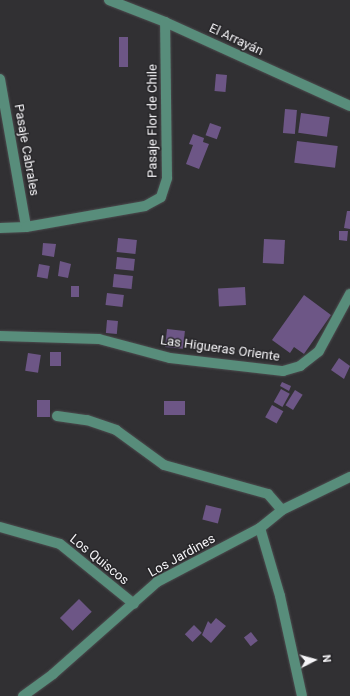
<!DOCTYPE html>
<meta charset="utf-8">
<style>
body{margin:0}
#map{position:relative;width:350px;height:696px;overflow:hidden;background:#313033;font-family:Roboto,sans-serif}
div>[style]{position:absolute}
.building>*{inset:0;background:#6d5686;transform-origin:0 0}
.roads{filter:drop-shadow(0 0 1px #4c4b4e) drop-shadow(0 0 1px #4c4b4e)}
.minor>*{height:10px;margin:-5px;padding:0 5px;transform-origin:5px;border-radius:5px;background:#588d7b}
span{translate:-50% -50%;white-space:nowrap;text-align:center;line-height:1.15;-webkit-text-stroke:3px #272629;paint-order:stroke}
.street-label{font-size:13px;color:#f5f4f7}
.north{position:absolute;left:294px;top:640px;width:40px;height:40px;-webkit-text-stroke:3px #272629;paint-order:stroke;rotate:84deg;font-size:11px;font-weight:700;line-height:16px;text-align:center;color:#f5f4f7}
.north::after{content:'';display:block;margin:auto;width:14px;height:18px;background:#f5f4f7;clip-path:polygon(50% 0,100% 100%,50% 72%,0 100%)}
</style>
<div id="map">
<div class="building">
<i style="left:119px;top:37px;width:9px;height:30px"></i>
<i style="left:216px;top:74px;width:11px;height:17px;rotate:5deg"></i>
<i style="left:285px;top:109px;width:12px;height:24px;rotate:5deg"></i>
<i style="left:301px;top:113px;width:29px;height:20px;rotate:8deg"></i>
<i style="left:210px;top:123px;width:12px;height:13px;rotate:20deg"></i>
<i style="clip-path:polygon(193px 134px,204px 138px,203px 142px,209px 144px,199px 169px,186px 164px,193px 145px,189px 144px)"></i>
<i style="left:297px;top:141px;width:41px;height:22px;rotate:7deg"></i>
<i style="clip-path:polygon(347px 211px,350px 211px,350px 229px,344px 228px)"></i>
<i style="clip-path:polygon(339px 231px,348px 231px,347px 241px,339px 240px)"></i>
<i style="left:118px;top:238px;width:19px;height:14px;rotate:6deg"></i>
<i style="left:264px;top:239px;width:21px;height:24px;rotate:3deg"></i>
<i style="clip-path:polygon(43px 243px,56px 244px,54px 257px,42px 255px)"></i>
<i style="left:117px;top:257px;width:18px;height:12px;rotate:6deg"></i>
<i style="clip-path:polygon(60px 261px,71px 264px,68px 278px,58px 276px)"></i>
<i style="left:39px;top:264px;width:11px;height:13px;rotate:10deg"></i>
<i style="left:114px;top:274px;width:19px;height:13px;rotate:6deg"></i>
<i style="left:71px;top:286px;width:8px;height:11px"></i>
<i style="left:245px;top:287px;width:18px;height:27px;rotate:87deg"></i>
<i style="left:107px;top:293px;width:17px;height:12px;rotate:7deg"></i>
<i style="clip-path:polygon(304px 295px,331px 315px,304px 354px,294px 347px,290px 353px,272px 340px)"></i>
<i style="left:107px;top:320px;width:11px;height:13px;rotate:5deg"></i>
<i style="left:167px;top:329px;width:18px;height:18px;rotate:6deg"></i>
<i style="left:50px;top:352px;width:11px;height:14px"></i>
<i style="left:28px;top:353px;width:13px;height:18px;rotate:9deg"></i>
<i style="clip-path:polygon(339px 358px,350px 366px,344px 379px,331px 370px)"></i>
<i style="clip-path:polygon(282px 382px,291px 386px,289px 391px,280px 386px)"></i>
<i style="left:281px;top:389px;width:10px;height:15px;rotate:29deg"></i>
<i style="left:295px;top:390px;width:9px;height:18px;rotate:32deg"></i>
<i style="left:37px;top:400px;width:13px;height:17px"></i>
<i style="left:164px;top:401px;width:21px;height:14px"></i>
<i style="left:272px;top:405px;width:13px;height:14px;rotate:29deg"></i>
<i style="left:206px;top:505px;width:16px;height:15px;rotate:14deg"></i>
<i style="left:79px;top:599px;width:18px;height:27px;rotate:45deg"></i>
<i style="clip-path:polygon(216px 618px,226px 626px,211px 643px,202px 635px,208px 621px,211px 624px)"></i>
<i style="left:194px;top:625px;width:11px;height:13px;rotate:45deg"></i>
<i style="left:251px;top:632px;width:11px;height:9px;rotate:52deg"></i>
</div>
<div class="roads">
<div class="minor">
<i style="left:109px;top:0;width:60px;rotate:21.4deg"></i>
<i style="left:165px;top:22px;width:203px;rotate:24.4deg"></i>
<i style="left:0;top:79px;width:150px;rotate:80deg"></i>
<i style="left:0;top:228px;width:26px;rotate:-2deg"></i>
<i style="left:26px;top:227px;width:121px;rotate:-10deg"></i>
<i style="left:145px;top:206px;width:18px;rotate:-29deg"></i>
<i style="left:161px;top:197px;width:20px;rotate:-72deg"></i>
<i style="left:167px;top:178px;width:156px;rotate:-90.7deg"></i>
<i style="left:0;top:336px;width:99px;rotate:1.7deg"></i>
<i style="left:99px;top:339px;width:73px;rotate:15deg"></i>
<i style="left:170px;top:358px;width:114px;rotate:6.6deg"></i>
<i style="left:283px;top:371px;width:18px;rotate:-16deg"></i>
<i style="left:300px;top:366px;width:24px;rotate:-38deg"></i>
<i style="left:319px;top:351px;width:65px;rotate:-61.5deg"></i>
<i style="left:57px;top:416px;width:30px;rotate:8deg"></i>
<i style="left:87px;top:420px;width:31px;rotate:19deg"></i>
<i style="left:116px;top:430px;width:59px;rotate:36.1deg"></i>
<i style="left:164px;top:465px;width:108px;rotate:15.6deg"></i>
<i style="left:268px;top:494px;width:21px;rotate:49deg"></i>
<i style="left:0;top:527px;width:62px;rotate:15.8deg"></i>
<i style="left:60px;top:544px;width:95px;rotate:39deg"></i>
<i style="left:260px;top:528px;width:71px;rotate:73.6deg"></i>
<i style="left:280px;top:596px;width:102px;rotate:77.6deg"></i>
<i style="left:23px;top:696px;width:37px;rotate:-36deg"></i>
<i style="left:53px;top:674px;width:139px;rotate:-41.5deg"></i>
<i style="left:157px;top:582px;width:116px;rotate:-27.7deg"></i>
<i style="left:260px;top:528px;width:28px;rotate:-39deg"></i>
<i style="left:282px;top:510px;width:76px;rotate:-25.9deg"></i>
</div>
</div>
<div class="street-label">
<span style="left:236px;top:40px;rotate:25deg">El Arrayán</span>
<span style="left:153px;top:121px;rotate:-90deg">Pasaje Flor de Chile</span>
<span style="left:26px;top:150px;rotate:80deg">Pasaje Cabrales</span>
<span style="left:220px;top:349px;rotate:8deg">Las Higueras Oriente</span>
<span style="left:182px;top:556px;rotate:-29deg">Los Jardines</span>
<span style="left:99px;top:560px;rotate:39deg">Los Quiscos</span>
</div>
<div class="north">N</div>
</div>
